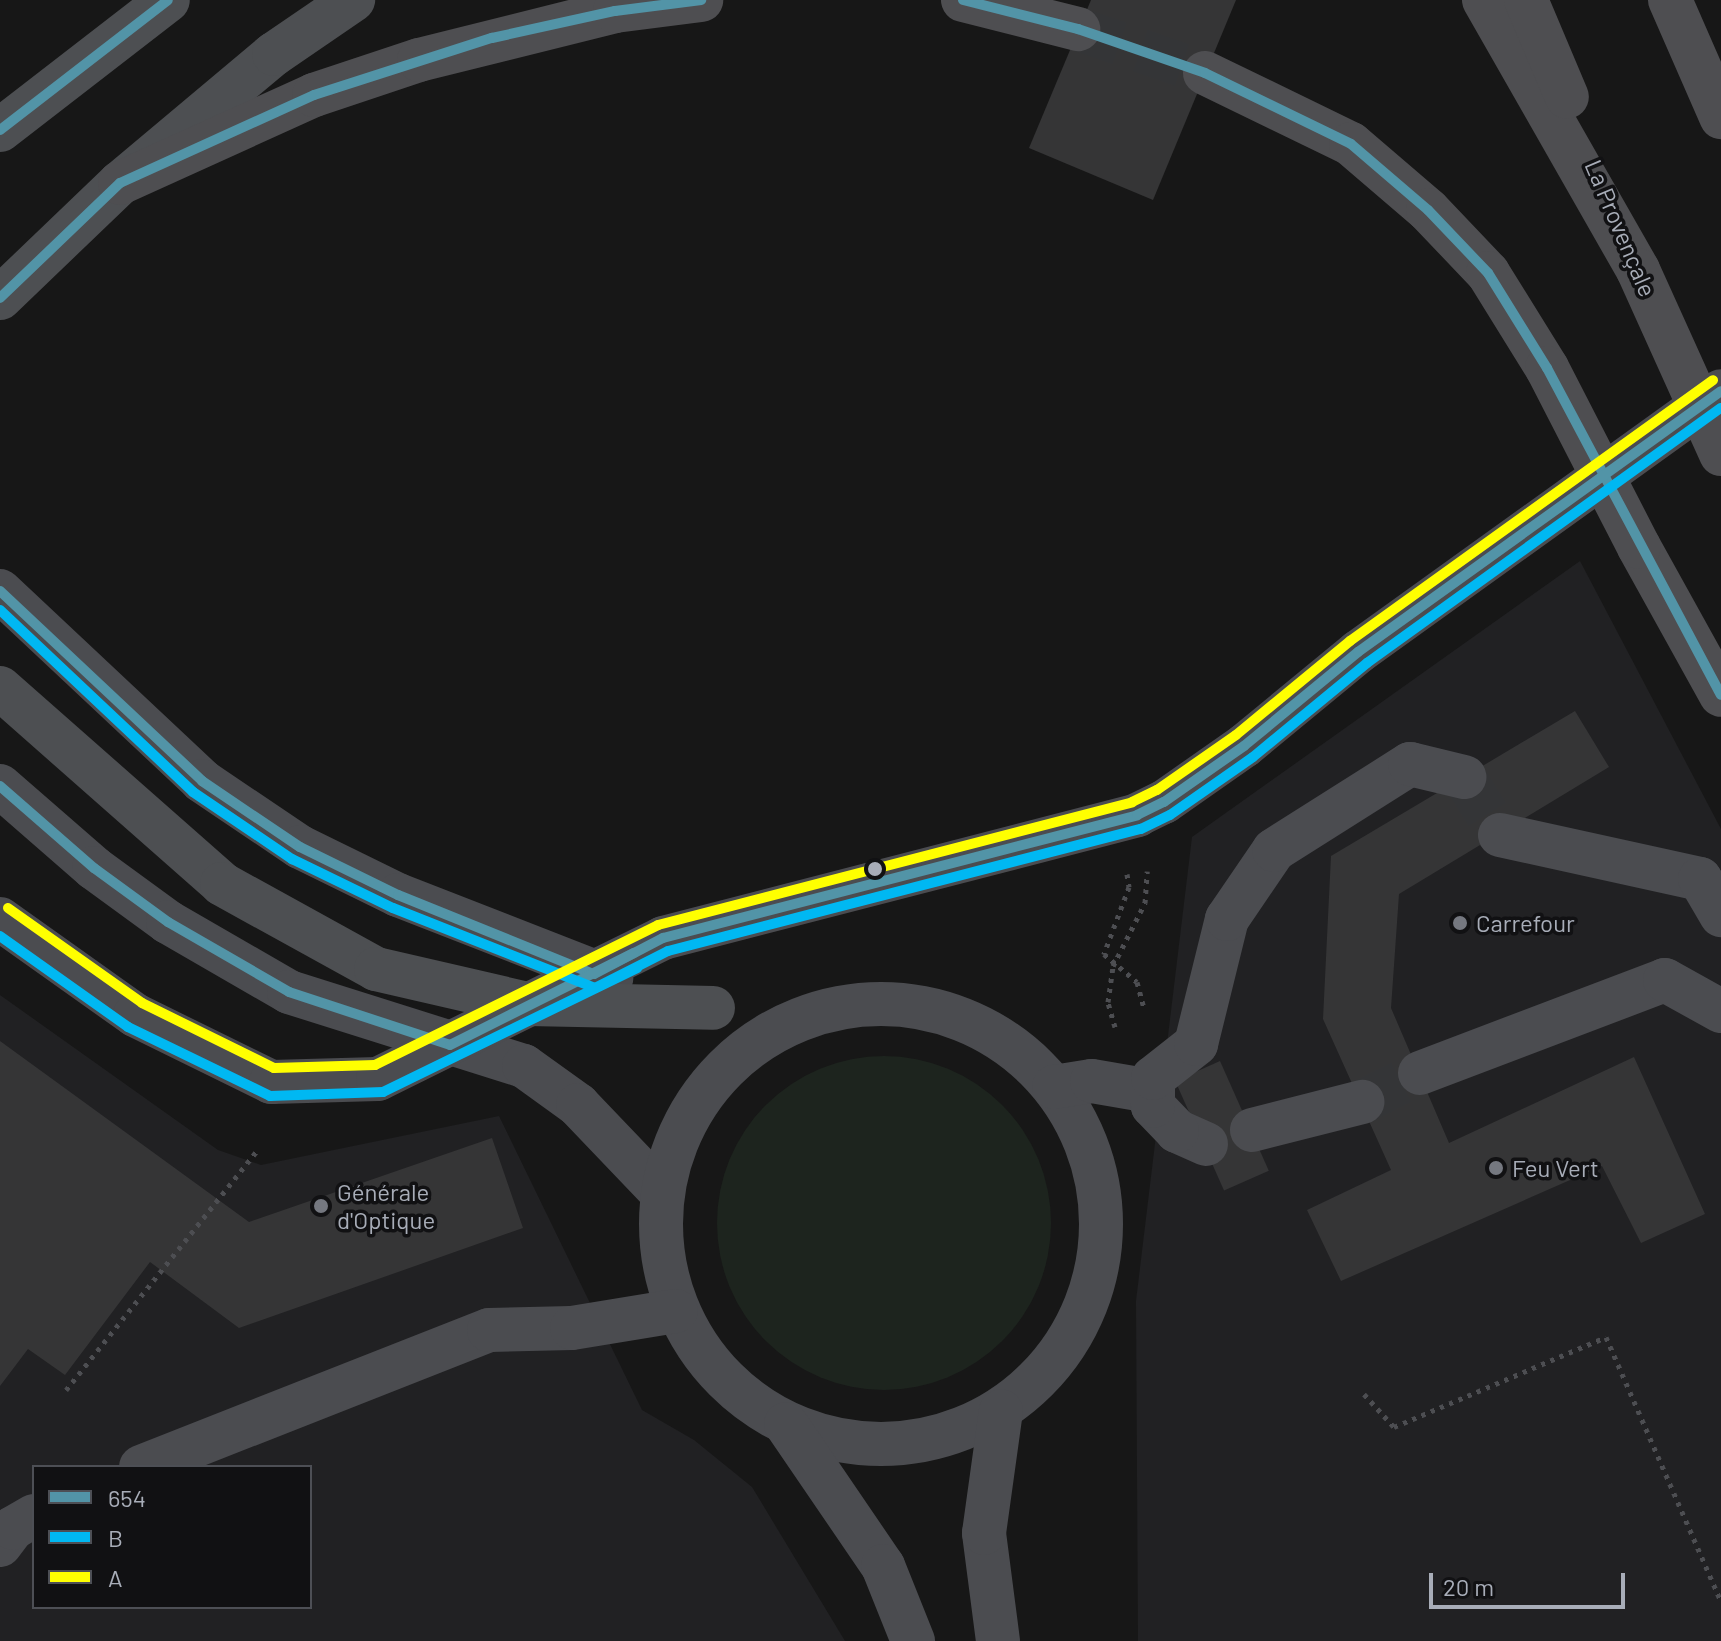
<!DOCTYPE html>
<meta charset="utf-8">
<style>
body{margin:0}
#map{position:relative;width:1721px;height:1641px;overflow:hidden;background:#171717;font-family:Barlow,sans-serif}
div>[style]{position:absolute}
.built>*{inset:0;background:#212123}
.green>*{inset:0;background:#1d241e}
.round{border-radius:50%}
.building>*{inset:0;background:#353536;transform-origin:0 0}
.minor-tunnel>*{height:44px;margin-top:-22px;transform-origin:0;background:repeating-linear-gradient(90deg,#343537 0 44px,transparent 0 66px)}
.highway-tunnel>*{height:44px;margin-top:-22px;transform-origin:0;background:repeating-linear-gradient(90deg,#343537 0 44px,transparent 0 66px)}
.path>*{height:5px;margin-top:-2.5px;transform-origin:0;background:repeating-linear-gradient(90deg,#4d4e52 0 4px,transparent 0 10px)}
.minor>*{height:44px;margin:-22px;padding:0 22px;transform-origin:22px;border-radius:22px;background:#4b4c50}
.minor>.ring{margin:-22px;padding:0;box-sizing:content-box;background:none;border:44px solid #4b4c50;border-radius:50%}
.major>*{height:44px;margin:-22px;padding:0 22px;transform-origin:22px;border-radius:22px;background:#4d4f52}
.highway>*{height:44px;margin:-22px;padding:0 22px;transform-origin:22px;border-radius:22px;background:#4e4e51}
.highway-bridge>*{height:44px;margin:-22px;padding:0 22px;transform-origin:22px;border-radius:22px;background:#4e4e51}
.bus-1>*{height:10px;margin:-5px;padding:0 5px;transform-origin:5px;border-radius:5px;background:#5294a7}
.bus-2>*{height:10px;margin:-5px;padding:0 5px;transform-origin:5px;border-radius:5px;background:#00b8f2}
.bus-3>*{height:10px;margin:-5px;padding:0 5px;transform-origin:5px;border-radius:5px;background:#ff0}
.dots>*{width:22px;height:22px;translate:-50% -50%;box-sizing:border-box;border:4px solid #111113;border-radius:50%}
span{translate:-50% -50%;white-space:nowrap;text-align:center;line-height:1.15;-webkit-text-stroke:7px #111113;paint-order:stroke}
.street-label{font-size:24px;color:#a8adb8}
.poi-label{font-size:24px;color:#a8adb8}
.left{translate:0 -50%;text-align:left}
.legend{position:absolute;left:32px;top:1465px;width:280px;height:144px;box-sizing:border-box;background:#111113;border:2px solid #4d4f55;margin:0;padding:10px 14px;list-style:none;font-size:24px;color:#a8adb8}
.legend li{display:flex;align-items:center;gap:16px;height:40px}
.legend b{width:40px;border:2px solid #4d4f55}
.scale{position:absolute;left:1429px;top:1573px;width:196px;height:36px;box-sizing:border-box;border:4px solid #a8adb8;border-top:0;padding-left:10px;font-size:24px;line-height:28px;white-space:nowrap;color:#a8adb8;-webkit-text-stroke:6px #111113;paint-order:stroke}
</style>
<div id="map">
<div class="built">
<i style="clip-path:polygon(1580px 561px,1721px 829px,1721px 1641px,1138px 1641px,1136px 1301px,1192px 837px)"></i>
<i style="clip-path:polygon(evenodd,0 995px,218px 1150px,261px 1165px,499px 1116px,642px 1410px,694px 1440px,752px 1487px,845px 1641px,0 1641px,0 995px,34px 1467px,310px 1467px,310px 1607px,34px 1607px,34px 1467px)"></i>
</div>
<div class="green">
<i class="round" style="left:717px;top:1056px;width:334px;height:334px"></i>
</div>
<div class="building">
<i style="clip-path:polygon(1091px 0,1236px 0,1153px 200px,1029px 148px)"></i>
<i style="clip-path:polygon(1575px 711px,1609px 767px,1399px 894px,1391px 1008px,1449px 1143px,1634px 1057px,1705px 1214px,1641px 1243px,1602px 1166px,1341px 1281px,1307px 1210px,1391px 1170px,1323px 1019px,1331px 856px)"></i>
<i style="clip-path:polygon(0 1041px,249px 1222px,492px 1138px,523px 1228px,239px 1328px,150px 1262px,65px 1375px,28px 1349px,0 1386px)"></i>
<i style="left:1220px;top:1061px;width:120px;height:49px;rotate:66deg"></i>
</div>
<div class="minor-tunnel">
<i style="left:1464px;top:777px;width:68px;rotate:58.2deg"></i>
<i style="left:1362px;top:1102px;width:65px;rotate:-26.6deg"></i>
</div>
<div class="highway-tunnel">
<i style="left:1078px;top:29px;width:134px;rotate:19.1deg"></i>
</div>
<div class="path">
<i style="left:1127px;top:874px;width:13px;rotate:81deg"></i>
<i style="left:1129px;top:887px;width:72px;rotate:110.5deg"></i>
<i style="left:1104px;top:954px;width:43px;rotate:40.3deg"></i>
<i style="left:1137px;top:982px;width:28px;rotate:75deg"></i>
<i style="left:1115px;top:1027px;width:26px;rotate:-106deg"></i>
<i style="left:1108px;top:1002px;width:36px;rotate:-82deg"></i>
<i style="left:1113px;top:966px;width:71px;rotate:-63.1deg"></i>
<i style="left:1145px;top:903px;width:32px;rotate:-86deg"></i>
<i style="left:66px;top:1390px;width:305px;rotate:-51.4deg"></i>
<i style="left:1364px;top:1394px;width:45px;rotate:47.7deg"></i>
<i style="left:1394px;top:1427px;width:230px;rotate:-23deg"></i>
<i style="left:1606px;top:1337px;width:288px;rotate:66.5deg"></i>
</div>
<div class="minor">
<i style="left:0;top:591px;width:277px;rotate:43.2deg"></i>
<i style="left:202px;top:781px;width:118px;rotate:34deg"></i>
<i style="left:300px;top:847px;width:109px;rotate:26.1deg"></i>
<i style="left:398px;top:895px;width:229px;rotate:21.3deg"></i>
<i style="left:0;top:786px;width:125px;rotate:41.1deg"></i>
<i style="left:94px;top:868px;width:92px;rotate:36.1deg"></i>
<i style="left:168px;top:922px;width:140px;rotate:30deg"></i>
<i style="left:289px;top:992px;width:246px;rotate:17.5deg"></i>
<i style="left:524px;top:1066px;width:67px;rotate:35.8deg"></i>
<i style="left:578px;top:1105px;width:120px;rotate:46.3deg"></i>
<i style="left:1500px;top:835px;width:205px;rotate:12.4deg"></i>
<i style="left:1700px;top:879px;width:42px;rotate:59.7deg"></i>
<i style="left:0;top:919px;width:166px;rotate:35.4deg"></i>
<i style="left:135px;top:1015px;width:152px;rotate:26.2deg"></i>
<i style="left:271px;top:1082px;width:107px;rotate:-1.6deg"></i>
<i style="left:378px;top:1079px;width:318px;rotate:-26.3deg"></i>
<i style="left:663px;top:938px;width:490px;rotate:-14.5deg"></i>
<i style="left:1137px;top:815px;width:30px;rotate:-26deg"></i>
<i style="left:1164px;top:802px;width:98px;rotate:-35deg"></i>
<i style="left:1244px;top:746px;width:148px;rotate:-39.5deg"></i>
<i style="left:1358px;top:652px;width:447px;rotate:-35.7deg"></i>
<i class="ring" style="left:661px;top:1004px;width:396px;height:396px"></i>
<i style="left:1420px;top:1073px;width:262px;rotate:-20.8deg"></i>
<i style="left:1665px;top:980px;width:64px;rotate:29deg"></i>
<i style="left:1054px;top:1087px;width:38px;rotate:-9deg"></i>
<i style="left:1092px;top:1081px;width:59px;rotate:9.8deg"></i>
<i style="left:1252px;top:1130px;width:114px;rotate:-14.3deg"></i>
<i style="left:1206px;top:1144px;width:32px;rotate:-156deg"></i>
<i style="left:1177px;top:1131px;width:35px;rotate:-134deg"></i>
<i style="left:1153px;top:1106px;width:28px;rotate:-90deg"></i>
<i style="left:1153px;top:1078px;width:55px;rotate:-38.3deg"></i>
<i style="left:1196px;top:1044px;width:129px;rotate:-76.1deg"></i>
<i style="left:1227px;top:919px;width:83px;rotate:-55.7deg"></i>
<i style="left:1274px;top:850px;width:161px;rotate:-32.3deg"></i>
<i style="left:1410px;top:764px;width:56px;rotate:13.5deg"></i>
<i style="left:786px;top:1424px;width:172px;rotate:55.7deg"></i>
<i style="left:883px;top:1566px;width:81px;rotate:68.2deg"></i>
<i style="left:141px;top:1467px;width:374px;rotate:-21.5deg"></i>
<i style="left:489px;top:1330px;width:83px;rotate:-1.4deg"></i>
<i style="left:572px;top:1328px;width:105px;rotate:-9.3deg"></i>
<i style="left:0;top:1545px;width:21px;rotate:-53deg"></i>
<i style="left:13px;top:1528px;width:24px;rotate:-30deg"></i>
<i style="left:998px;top:1641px;width:109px;rotate:-97.4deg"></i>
<i style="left:984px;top:1533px;width:123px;rotate:-82.1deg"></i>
</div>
<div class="major">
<i style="left:0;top:130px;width:212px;rotate:-37.7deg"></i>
<i style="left:0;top:298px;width:166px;rotate:-43.8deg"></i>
<i style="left:120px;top:183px;width:201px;rotate:-40deg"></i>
<i style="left:274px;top:54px;width:96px;rotate:-34.4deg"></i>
<i style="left:0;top:688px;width:296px;rotate:41.4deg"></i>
<i style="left:222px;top:884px;width:176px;rotate:28.9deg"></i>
<i style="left:376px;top:969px;width:156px;rotate:13deg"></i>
<i style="left:528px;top:1004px;width:185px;rotate:1.2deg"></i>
</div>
<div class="highway">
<i style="left:963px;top:0;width:119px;rotate:14.2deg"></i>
<i style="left:1484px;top:0;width:311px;rotate:60.3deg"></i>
<i style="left:1526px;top:0;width:105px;rotate:67.1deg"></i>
<i style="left:1670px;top:0;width:128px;rotate:66.4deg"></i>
<i style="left:1205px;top:73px;width:162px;rotate:25.9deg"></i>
<i style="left:1351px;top:144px;width:101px;rotate:40.6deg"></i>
<i style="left:1428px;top:210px;width:87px;rotate:46.4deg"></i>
<i style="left:1488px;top:273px;width:112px;rotate:58.2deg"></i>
<i style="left:120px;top:183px;width:213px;rotate:-24.4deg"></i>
<i style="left:314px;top:95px;width:111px;rotate:-18.4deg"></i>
<i style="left:419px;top:60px;width:202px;rotate:-14deg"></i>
<i style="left:615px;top:11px;width:87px;rotate:-7.3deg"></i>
<i style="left:1639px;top:547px;width:169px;rotate:61deg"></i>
</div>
<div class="highway-bridge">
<i style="left:1638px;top:270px;width:202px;rotate:65.7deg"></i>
<i style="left:1547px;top:368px;width:201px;rotate:62.8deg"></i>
</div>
<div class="bus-1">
<i style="left:963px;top:0;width:119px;rotate:14.2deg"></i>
<i style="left:1078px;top:29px;width:134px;rotate:19.1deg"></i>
<i style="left:1205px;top:73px;width:162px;rotate:25.9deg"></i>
<i style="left:1351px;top:144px;width:101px;rotate:40.6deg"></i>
<i style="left:1428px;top:210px;width:87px;rotate:46.4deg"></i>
<i style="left:1488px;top:273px;width:112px;rotate:58.2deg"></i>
<i style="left:1547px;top:368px;width:370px;rotate:62deg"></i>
<i style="left:0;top:130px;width:212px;rotate:-37.7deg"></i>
<i style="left:0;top:298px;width:166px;rotate:-43.8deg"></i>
<i style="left:120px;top:183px;width:213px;rotate:-24.4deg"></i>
<i style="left:314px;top:95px;width:187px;rotate:-17.8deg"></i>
<i style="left:492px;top:38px;width:126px;rotate:-12.4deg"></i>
<i style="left:615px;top:11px;width:87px;rotate:-7.3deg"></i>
<i style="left:0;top:591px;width:277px;rotate:43.2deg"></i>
<i style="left:202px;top:781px;width:118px;rotate:34deg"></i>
<i style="left:300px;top:847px;width:109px;rotate:26.1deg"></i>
<i style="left:398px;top:895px;width:211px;rotate:22deg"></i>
<i style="left:594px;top:974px;width:78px;rotate:-27.6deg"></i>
<i style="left:663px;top:938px;width:490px;rotate:-14.5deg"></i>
<i style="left:1137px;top:815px;width:30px;rotate:-26deg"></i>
<i style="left:1164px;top:802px;width:98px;rotate:-35deg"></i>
<i style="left:1244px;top:746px;width:148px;rotate:-39.5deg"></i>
<i style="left:1358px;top:652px;width:447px;rotate:-35.7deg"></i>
<i style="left:0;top:786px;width:125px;rotate:41.1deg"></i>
<i style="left:94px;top:868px;width:92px;rotate:36.1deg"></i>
<i style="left:168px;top:922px;width:140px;rotate:30deg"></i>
<i style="left:289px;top:992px;width:169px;rotate:18.2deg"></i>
<i style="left:450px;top:1045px;width:206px;rotate:-26.6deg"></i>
</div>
<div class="bus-2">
<i style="left:0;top:610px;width:265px;rotate:43.3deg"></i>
<i style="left:193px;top:792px;width:120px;rotate:34.1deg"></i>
<i style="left:292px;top:859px;width:112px;rotate:25.9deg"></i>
<i style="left:393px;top:908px;width:217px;rotate:21.6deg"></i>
<i style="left:595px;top:988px;width:82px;rotate:-26.9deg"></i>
<i style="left:668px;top:951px;width:488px;rotate:-14.5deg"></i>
<i style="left:1141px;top:829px;width:32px;rotate:-26deg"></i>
<i style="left:1170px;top:815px;width:101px;rotate:-34.9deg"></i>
<i style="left:1253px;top:757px;width:148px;rotate:-39.5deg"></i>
<i style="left:1367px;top:663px;width:436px;rotate:-35.8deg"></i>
<i style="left:0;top:936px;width:157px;rotate:35.4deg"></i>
<i style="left:128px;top:1027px;width:158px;rotate:25.9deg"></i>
<i style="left:270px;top:1096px;width:113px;rotate:-2deg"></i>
<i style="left:383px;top:1092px;width:283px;rotate:-26deg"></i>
</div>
<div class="bus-3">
<i style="left:8px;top:908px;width:164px;rotate:35.3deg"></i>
<i style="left:142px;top:1003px;width:147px;rotate:26.2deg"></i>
<i style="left:274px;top:1068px;width:101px;rotate:-1.7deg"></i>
<i style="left:375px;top:1065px;width:316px;rotate:-26.3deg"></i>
<i style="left:658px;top:925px;width:490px;rotate:-14.5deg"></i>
<i style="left:1132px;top:802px;width:28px;rotate:-26deg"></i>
<i style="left:1157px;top:790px;width:96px;rotate:-34.8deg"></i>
<i style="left:1236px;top:735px;width:148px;rotate:-39.5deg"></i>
<i style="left:1350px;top:641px;width:447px;rotate:-35.7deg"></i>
</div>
<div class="dots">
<i style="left:875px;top:869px;background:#a8adb8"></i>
<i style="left:1460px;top:923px;background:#757880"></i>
<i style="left:1496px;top:1168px;background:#757880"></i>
<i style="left:321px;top:1206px;background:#757880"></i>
</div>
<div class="street-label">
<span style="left:1621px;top:228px;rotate:67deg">La Provençale</span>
</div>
<div class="poi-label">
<span class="left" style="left:1476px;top:923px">Carrefour</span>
<span class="left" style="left:1512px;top:1168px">Feu Vert</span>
<span class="left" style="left:337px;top:1206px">Générale<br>d'Optique</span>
</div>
<ul class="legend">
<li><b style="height:10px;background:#5294a7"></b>654</li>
<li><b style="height:10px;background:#00b8f2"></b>B</li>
<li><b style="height:10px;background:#ff0"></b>A</li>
</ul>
<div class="scale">20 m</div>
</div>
